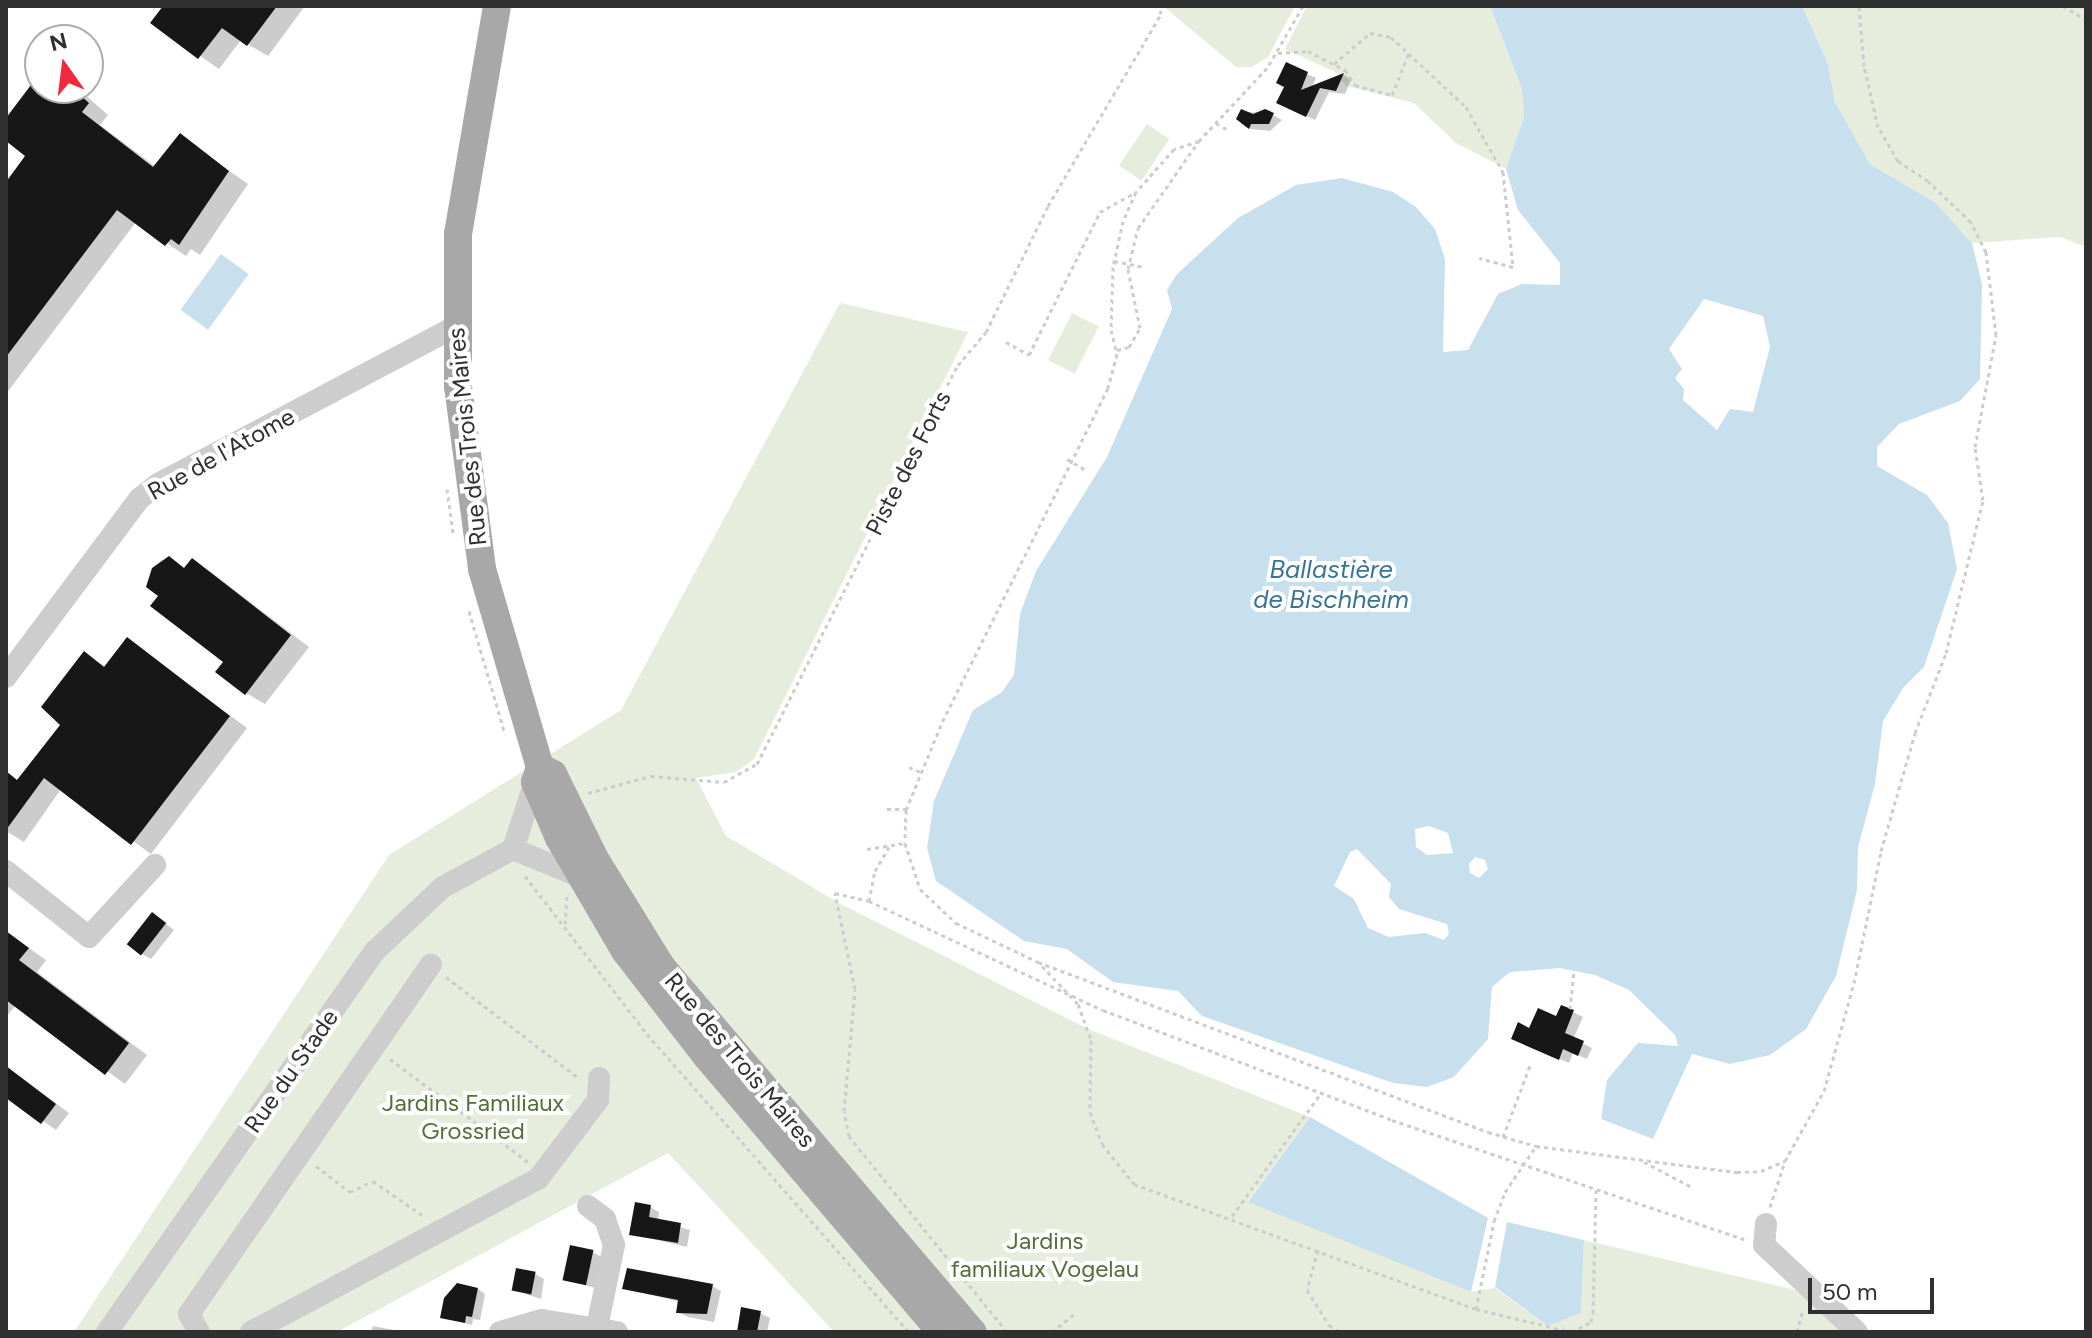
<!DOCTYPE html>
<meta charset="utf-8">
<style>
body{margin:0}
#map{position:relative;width:2092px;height:1338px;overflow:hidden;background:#fff;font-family:Figtree,sans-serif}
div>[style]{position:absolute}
.green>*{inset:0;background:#e6eddd;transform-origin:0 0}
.water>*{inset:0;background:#c8e0ee;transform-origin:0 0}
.shadow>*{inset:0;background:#0003}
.building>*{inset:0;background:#171717;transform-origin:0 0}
.path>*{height:3px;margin-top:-1.5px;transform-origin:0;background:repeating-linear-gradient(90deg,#cdcdcd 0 4px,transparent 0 8px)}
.minor>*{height:22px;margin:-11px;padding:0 11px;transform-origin:11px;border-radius:11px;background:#cdcdcd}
.major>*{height:28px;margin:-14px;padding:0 14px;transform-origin:14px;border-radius:14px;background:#a8a8a8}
span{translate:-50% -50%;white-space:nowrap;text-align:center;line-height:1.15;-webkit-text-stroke:8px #fff;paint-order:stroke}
.street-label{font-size:24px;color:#303030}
.park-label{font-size:24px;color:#546e3a}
.water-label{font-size:26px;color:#387497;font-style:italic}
.frame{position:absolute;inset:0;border:8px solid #303030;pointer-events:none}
.north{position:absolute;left:24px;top:24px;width:80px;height:80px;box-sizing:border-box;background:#fff;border:2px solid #acacac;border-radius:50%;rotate:346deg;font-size:22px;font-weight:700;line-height:32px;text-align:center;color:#303030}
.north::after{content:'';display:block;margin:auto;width:28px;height:36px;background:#ef2a3d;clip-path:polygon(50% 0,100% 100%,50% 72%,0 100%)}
.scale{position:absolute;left:1808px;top:1278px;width:126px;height:36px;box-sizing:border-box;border:4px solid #303030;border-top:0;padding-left:10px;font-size:24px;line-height:28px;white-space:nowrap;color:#303030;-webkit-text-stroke:6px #fff;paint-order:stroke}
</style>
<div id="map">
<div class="green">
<i style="clip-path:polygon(1163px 6px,1295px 6px,1268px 57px,1252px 67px,1236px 67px)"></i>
<i style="clip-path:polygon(1307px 6px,1490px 6px,1522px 89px,1524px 117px,1506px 169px,1456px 143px,1414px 103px,1346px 86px,1335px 72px,1285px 49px)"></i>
<i style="clip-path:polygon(1802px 6px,2086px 6px,2086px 247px,2060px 237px,1972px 243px,1936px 203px,1870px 164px,1835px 102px,1828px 64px)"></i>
<i style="left:1147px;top:124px;width:27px;height:50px;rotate:34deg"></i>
<i style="clip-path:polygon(840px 303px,968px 332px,754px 759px,736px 772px,696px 778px,726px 836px,839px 903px,1088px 1029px,1310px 1117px,1248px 1201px,1471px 1292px,1495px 1288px,1548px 1326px,1581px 1313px,1584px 1240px,1804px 1292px,1848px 1332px,834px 1332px,668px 1153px,337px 1332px,74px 1332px,389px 855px,621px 710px)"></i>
<i style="left:1072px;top:313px;width:30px;height:53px;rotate:27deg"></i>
</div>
<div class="water">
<i style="clip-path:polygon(evenodd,1490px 6px,1802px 6px,1828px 64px,1835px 102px,1870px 164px,1936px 203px,1972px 243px,1982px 284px,1980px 379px,1960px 401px,1899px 424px,1877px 447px,1877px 466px,1927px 495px,1948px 523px,1957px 569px,1924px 667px,1903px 688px,1883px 721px,1875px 784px,1858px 847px,1857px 890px,1836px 976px,1806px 1029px,1770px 1055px,1730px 1064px,1692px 1054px,1653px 1139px,1601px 1119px,1607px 1080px,1638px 1043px,1678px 1046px,1675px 1035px,1629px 990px,1595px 975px,1560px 968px,1510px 972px,1492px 987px,1488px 1039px,1454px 1077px,1427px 1087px,1393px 1083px,1202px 1016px,1178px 991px,1113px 982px,1067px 949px,1024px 941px,936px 881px,927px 848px,934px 801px,973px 710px,1002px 692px,1014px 675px,1020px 614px,1036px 571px,1107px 457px,1172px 309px,1167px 290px,1177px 274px,1238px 218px,1296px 185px,1342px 178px,1393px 192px,1416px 207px,1435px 229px,1445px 259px,1443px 352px,1468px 350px,1498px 294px,1522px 284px,1560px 285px,1560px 263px,1518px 210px,1506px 169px,1524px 117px,1522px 89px,1490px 6px,1704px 299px,1763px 316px,1770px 347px,1753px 412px,1730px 409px,1717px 430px,1683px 400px,1684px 389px,1675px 378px,1682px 369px,1669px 349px,1704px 299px,1490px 6px,1429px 826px,1448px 833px,1453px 853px,1427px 855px,1416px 847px,1415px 829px,1429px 826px,1490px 6px,1357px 849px,1391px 884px,1389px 897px,1399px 909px,1447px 924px,1449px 934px,1444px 940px,1425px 933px,1389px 937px,1368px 928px,1354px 899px,1334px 886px,1350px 852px,1357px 849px,1490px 6px,1475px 857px,1485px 860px,1488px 869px,1479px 878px,1470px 873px,1469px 864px,1475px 857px)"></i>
<i style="left:221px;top:254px;width:34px;height:69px;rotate:36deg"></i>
<i style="clip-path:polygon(1310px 1117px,1488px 1218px,1471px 1292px,1248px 1202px)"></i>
<i style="clip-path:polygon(1507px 1222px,1584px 1240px,1581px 1313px,1548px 1326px,1495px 1287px)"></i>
</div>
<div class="shadow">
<i style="clip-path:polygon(165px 6px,305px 6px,268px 56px,241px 40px,219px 69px,153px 23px)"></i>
<i style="clip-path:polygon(1287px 65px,1316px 78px,1312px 87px,1344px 75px,1351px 79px,1345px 94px,1329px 92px,1315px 120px,1287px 107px)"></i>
<i style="clip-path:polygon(40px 81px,40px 88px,73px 88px,84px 94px,108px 115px,100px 125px,156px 167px,180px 136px,248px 184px,200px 255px,191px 249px,186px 256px,136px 222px,6px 394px,6px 185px,28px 156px,6px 139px,6px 121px)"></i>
<i style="clip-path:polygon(1242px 111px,1273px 115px,1282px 120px,1270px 131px,1251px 129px,1241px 124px)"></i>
<i style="clip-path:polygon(169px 559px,186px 569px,192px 561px,211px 572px,309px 647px,265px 704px,246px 693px,226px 661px,160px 596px)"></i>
<i style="clip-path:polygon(127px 640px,247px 728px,151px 854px,61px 789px,24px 842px,6px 831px,6px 773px,19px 781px,62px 724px,84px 654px,106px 667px)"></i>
<i style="clip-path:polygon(161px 920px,174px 930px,151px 959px,142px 954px)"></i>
<i style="clip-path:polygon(6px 932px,46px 960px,37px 972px,147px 1055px,125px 1084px,16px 1005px,6px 1017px)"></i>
<i style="clip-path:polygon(1562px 1007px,1583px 1017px,1573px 1039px,1592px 1048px,1587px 1059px,1573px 1053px,1569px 1063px,1522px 1043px,1530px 1030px,1557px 1019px)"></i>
<i style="clip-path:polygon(6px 1066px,69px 1113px,56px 1130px,6px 1095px)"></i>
<i style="clip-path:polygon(650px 1207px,659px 1212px,658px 1221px,690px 1230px,687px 1247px,631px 1234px)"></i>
<i style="clip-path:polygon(592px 1252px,602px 1257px,595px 1288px,565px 1279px)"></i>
<i style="clip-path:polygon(535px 1274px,544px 1279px,541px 1299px,514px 1290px)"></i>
<i style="clip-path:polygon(712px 1286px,721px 1291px,714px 1322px,688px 1317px,678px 1312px,680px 1302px,625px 1288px)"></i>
<i style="clip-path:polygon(478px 1289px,485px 1294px,480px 1320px,473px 1319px,472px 1325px,443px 1317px)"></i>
<i style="clip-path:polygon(760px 1313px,770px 1318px,767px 1332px,739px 1332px)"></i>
<i style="clip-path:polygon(373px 1326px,404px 1332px,371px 1332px)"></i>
</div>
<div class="building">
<i style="clip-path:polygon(163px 6px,277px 6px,247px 46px,222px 28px,198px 59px,150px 23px)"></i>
<i style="clip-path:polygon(1286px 62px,1308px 72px,1301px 90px,1344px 73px,1336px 91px,1320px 88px,1306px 117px,1276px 103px,1284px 87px,1276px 83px)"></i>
<i style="clip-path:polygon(40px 73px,40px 88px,72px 88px,89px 103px,82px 112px,153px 167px,180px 133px,229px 171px,179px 245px,171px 239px,165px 246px,117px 210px,6px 357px,6px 182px,25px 156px,6px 141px,6px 118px)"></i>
<i style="clip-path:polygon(1241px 109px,1253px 114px,1265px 109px,1274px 113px,1269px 124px,1251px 124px,1249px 129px,1236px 119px)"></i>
<i style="clip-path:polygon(169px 556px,184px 568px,192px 558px,291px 635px,245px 695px,215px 672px,223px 662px,150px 606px,158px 596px,146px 587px,152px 568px)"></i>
<i style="clip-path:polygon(127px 637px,230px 716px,131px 845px,44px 778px,6px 830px,6px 771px,17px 780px,60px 725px,41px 707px,84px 651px,104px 667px)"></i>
<i style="left:152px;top:912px;width:18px;height:41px;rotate:38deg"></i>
<i style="clip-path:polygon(6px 931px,29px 948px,19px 960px,129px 1043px,105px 1075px,6px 1000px)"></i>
<i style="clip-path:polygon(1561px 1005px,1574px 1010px,1565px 1033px,1584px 1041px,1578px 1056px,1563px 1049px,1559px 1060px,1511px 1039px,1518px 1022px,1529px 1028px,1538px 1008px,1556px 1016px)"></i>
<i style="clip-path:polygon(6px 1066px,56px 1104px,41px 1124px,6px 1098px)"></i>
<i style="clip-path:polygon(635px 1202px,651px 1205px,649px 1217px,681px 1223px,678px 1243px,629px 1235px)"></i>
<i style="left:570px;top:1245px;width:24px;height:36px;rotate:12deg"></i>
<i style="left:516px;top:1268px;width:20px;height:23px;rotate:11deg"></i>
<i style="clip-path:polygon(627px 1268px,713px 1284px,707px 1314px,676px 1313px,678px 1300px,622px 1289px)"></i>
<i style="clip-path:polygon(457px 1283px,478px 1288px,472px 1317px,466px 1316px,465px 1323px,440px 1318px,444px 1298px)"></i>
<i style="clip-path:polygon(741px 1307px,761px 1311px,757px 1332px,737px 1332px)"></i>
</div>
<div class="path">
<i style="left:1303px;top:6px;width:72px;rotate:120.1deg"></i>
<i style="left:1267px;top:68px;width:100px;rotate:133deg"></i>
<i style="left:1199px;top:141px;width:26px;rotate:162deg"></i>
<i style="left:1174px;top:149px;width:57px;rotate:131.5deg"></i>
<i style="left:1136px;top:192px;width:32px;rotate:114deg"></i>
<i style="left:1123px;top:221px;width:47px;rotate:102.3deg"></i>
<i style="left:1113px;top:267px;width:63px;rotate:91.8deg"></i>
<i style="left:1111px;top:330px;width:25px;rotate:76deg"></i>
<i style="left:1117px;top:354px;width:35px;rotate:105deg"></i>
<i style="left:1108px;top:388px;width:376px;rotate:116.4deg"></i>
<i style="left:941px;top:725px;width:92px;rotate:112.4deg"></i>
<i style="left:906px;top:810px;width:33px;rotate:92deg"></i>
<i style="left:905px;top:843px;width:48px;rotate:71.9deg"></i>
<i style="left:920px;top:889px;width:50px;rotate:43.4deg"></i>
<i style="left:956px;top:923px;width:91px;rotate:25.4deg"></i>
<i style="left:1038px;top:962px;width:481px;rotate:20.7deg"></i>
<i style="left:1488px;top:1132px;width:50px;rotate:16.3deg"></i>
<i style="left:1536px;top:1146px;width:203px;rotate:7.4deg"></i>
<i style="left:1737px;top:1172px;width:24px;rotate:-2deg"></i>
<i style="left:1761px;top:1171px;width:26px;rotate:-23deg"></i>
<i style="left:2063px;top:6px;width:27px;rotate:31deg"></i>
<i style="left:1278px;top:53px;width:30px;rotate:-4deg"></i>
<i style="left:1308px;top:51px;width:42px;rotate:27.2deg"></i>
<i style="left:1345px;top:70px;width:18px;rotate:56deg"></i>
<i style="left:1355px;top:85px;width:38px;rotate:15deg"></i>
<i style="left:1392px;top:95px;width:48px;rotate:-68.2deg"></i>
<i style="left:1334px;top:64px;width:48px;rotate:-40.7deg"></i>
<i style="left:1370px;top:33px;width:21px;rotate:11deg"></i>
<i style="left:1391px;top:37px;width:103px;rotate:43deg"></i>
<i style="left:1466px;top:107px;width:75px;rotate:60.4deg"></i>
<i style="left:1503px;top:172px;width:96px;rotate:84deg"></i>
<i style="left:1513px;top:267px;width:35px;rotate:-165deg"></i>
<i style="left:1216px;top:123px;width:14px;rotate:30deg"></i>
<i style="left:1114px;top:261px;width:31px;rotate:11deg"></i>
<i style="left:1006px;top:342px;width:26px;rotate:29deg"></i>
<i style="left:1029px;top:355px;width:160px;rotate:-63.6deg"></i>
<i style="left:1100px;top:212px;width:41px;rotate:-29.1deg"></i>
<i style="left:1117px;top:350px;width:12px;rotate:-14deg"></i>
<i style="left:1129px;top:347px;width:22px;rotate:-60deg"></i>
<i style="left:1140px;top:328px;width:60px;rotate:-101.5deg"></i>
<i style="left:1128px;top:269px;width:42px;rotate:-76.3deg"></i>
<i style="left:1138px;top:228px;width:106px;rotate:-55deg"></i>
<i style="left:1067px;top:459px;width:24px;rotate:30deg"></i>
<i style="left:447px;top:489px;width:44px;rotate:82.2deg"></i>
<i style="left:469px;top:611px;width:128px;rotate:73.7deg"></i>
<i style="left:909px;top:767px;width:12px;rotate:24deg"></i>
<i style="left:588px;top:793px;width:65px;rotate:-15.1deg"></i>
<i style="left:651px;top:776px;width:73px;rotate:4.7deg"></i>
<i style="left:724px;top:782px;width:38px;rotate:-29deg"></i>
<i style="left:757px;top:764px;width:447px;rotate:-63.3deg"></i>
<i style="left:958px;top:365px;width:43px;rotate:-49.7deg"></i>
<i style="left:986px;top:332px;width:140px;rotate:-63.8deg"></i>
<i style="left:1048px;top:206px;width:223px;rotate:-59.5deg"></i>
<i style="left:1161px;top:14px;width:8px;rotate:-104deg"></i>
<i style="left:887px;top:809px;width:20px"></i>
<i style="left:867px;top:849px;width:38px;rotate:-9deg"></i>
<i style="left:525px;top:876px;width:200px;rotate:52.3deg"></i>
<i style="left:647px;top:1034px;width:397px;rotate:48.7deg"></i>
<i style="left:869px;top:901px;width:31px;rotate:-79deg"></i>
<i style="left:875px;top:871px;width:30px;rotate:-60deg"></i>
<i style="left:565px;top:924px;width:28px;rotate:-86deg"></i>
<i style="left:1042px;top:966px;width:52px;rotate:46.5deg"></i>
<i style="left:1078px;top:1004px;width:38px;rotate:70deg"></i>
<i style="left:1091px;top:1040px;width:72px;rotate:90.8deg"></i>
<i style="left:1090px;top:1112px;width:34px;rotate:69deg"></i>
<i style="left:1102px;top:1144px;width:51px;rotate:51.3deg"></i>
<i style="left:1134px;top:1184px;width:364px;rotate:20.1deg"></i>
<i style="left:1476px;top:1309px;width:99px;rotate:13.5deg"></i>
<i style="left:446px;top:977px;width:168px;rotate:37.3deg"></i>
<i style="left:1570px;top:1009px;width:38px;rotate:-84deg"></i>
<i style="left:390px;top:1059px;width:172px;rotate:36.7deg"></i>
<i style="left:1503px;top:1137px;width:79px;rotate:-69.3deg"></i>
<i style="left:1644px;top:1162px;width:56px;rotate:27.5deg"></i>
<i style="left:316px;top:1166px;width:43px;rotate:37.4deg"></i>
<i style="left:350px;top:1192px;width:25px;rotate:-26deg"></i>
<i style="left:373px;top:1181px;width:63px;rotate:34.7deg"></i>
<i style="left:1770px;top:1207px;width:48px;rotate:-71.9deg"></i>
<i style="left:1785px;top:1161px;width:80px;rotate:-60.9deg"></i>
<i style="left:1824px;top:1091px;width:112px;rotate:-74.5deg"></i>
<i style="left:1854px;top:983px;width:135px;rotate:-78.4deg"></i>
<i style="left:1881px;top:851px;width:123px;rotate:-73.9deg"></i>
<i style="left:1915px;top:733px;width:86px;rotate:-68.8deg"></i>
<i style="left:1946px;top:653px;width:157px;rotate:-76.4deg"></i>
<i style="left:1983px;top:500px;width:54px;rotate:-98.6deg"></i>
<i style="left:1975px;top:447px;width:114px;rotate:-79.4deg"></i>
<i style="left:1996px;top:335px;width:84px;rotate:-96.9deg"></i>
<i style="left:1986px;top:252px;width:34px;rotate:-117deg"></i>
<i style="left:1971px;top:222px;width:59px;rotate:-136.4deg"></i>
<i style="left:1928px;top:181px;width:36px;rotate:-146deg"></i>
<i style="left:1898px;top:161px;width:39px;rotate:-120deg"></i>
<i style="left:1878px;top:127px;width:63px;rotate:-102.9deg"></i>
<i style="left:1864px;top:66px;width:60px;rotate:-94.8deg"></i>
<i style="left:1232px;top:1216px;width:152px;rotate:-54.1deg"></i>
<i style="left:1318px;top:1250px;width:41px;rotate:105.4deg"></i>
<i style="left:1307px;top:1290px;width:41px;rotate:57.8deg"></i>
<i style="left:1329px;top:1325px;width:13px;rotate:32deg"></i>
<i style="left:1476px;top:1309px;width:90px;rotate:-78.4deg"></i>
<i style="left:1494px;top:1221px;width:31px;rotate:-69deg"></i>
<i style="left:1505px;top:1192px;width:55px;rotate:-56deg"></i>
<i style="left:1007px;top:1332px;width:252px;rotate:-128.9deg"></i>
<i style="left:849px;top:1136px;width:25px;rotate:-101deg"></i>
<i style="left:844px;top:1111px;width:122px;rotate:-84.8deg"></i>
<i style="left:855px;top:989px;width:98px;rotate:-101.8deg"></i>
<i style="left:835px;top:893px;width:35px;rotate:13deg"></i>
<i style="left:869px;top:901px;width:258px;rotate:25deg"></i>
<i style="left:1103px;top:1010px;width:309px;rotate:20.8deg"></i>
<i style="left:1392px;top:1120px;width:372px;rotate:18.7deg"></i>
<i style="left:1052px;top:1332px;width:32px;rotate:-39deg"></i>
<i style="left:1572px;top:1332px;width:21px;rotate:-28deg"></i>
<i style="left:1591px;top:1322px;width:9px;rotate:-77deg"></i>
<i style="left:1593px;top:1313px;width:123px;rotate:-88.6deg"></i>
<i style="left:1797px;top:1332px;width:24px;rotate:-75deg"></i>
</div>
<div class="minor">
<i style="left:6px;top:677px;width:222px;rotate:-53.2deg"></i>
<i style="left:139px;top:499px;width:24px;rotate:-38deg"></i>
<i style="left:158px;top:484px;width:336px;rotate:-27.9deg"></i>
<i style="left:535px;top:782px;width:71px;rotate:108.2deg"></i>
<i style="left:513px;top:849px;width:74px;rotate:22.4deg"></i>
<i style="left:6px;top:871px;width:106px;rotate:38.5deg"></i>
<i style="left:89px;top:937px;width:98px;rotate:-47.5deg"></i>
<i style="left:588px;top:1206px;width:21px;rotate:37deg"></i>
<i style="left:605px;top:1219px;width:28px;rotate:71deg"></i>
<i style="left:614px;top:1245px;width:89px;rotate:101.7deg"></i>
<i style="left:1766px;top:1224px;width:21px;rotate:95deg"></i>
<i style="left:1764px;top:1245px;width:127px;rotate:43.1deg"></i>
<i style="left:107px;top:1332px;width:466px;rotate:-54.9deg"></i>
<i style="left:375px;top:951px;width:93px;rotate:-43.3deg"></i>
<i style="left:443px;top:887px;width:80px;rotate:-28.5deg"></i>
<i style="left:199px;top:1332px;width:21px;rotate:-119deg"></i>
<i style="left:189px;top:1314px;width:425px;rotate:-55.3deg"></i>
<i style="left:251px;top:1332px;width:325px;rotate:-28.1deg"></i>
<i style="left:538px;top:1179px;width:99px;rotate:-52.8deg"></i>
<i style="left:598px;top:1100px;width:22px;rotate:-87deg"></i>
<i style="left:500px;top:1332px;width:44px;rotate:-15.9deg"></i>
<i style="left:542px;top:1320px;width:76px;rotate:9.1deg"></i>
</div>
<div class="major">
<i style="left:497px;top:6px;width:230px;rotate:99.7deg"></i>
<i style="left:458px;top:233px;width:153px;rotate:90deg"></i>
<i style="left:458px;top:386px;width:185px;rotate:82.5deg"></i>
<i style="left:482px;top:569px;width:206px;rotate:73.7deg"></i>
<i style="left:540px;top:767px;width:16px;rotate:108deg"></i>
<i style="left:535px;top:782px;width:61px;rotate:66.8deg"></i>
<i style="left:559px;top:838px;width:131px;rotate:59.7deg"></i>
<i style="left:625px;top:951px;width:134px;rotate:52.3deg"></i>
<i style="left:707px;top:1057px;width:361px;rotate:49.6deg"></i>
<i style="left:540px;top:767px;width:15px;rotate:28deg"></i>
<i style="left:553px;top:774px;width:95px;rotate:63.7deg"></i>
<i style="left:595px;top:859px;width:126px;rotate:58.3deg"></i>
<i style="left:661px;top:966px;width:481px;rotate:49.6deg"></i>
</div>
<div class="street-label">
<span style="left:467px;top:437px;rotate:-96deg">Rue des Trois Maires</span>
<span style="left:221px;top:454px;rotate:-29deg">Rue de l'Atome</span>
<span style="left:908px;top:463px;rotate:-63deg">Piste des Forts</span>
<span style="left:740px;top:1060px;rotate:50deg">Rue des Trois Maires</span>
<span style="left:291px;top:1071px;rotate:-55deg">Rue du Stade</span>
</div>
<div class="park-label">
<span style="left:473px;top:1117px">Jardins Familiaux<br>Grossried</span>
<span style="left:1045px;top:1255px">Jardins<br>familiaux Vogelau</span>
</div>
<div class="water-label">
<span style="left:1331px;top:585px">Ballastière<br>de Bischheim</span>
</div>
<div class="frame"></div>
<div class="north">N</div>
<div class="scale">50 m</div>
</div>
